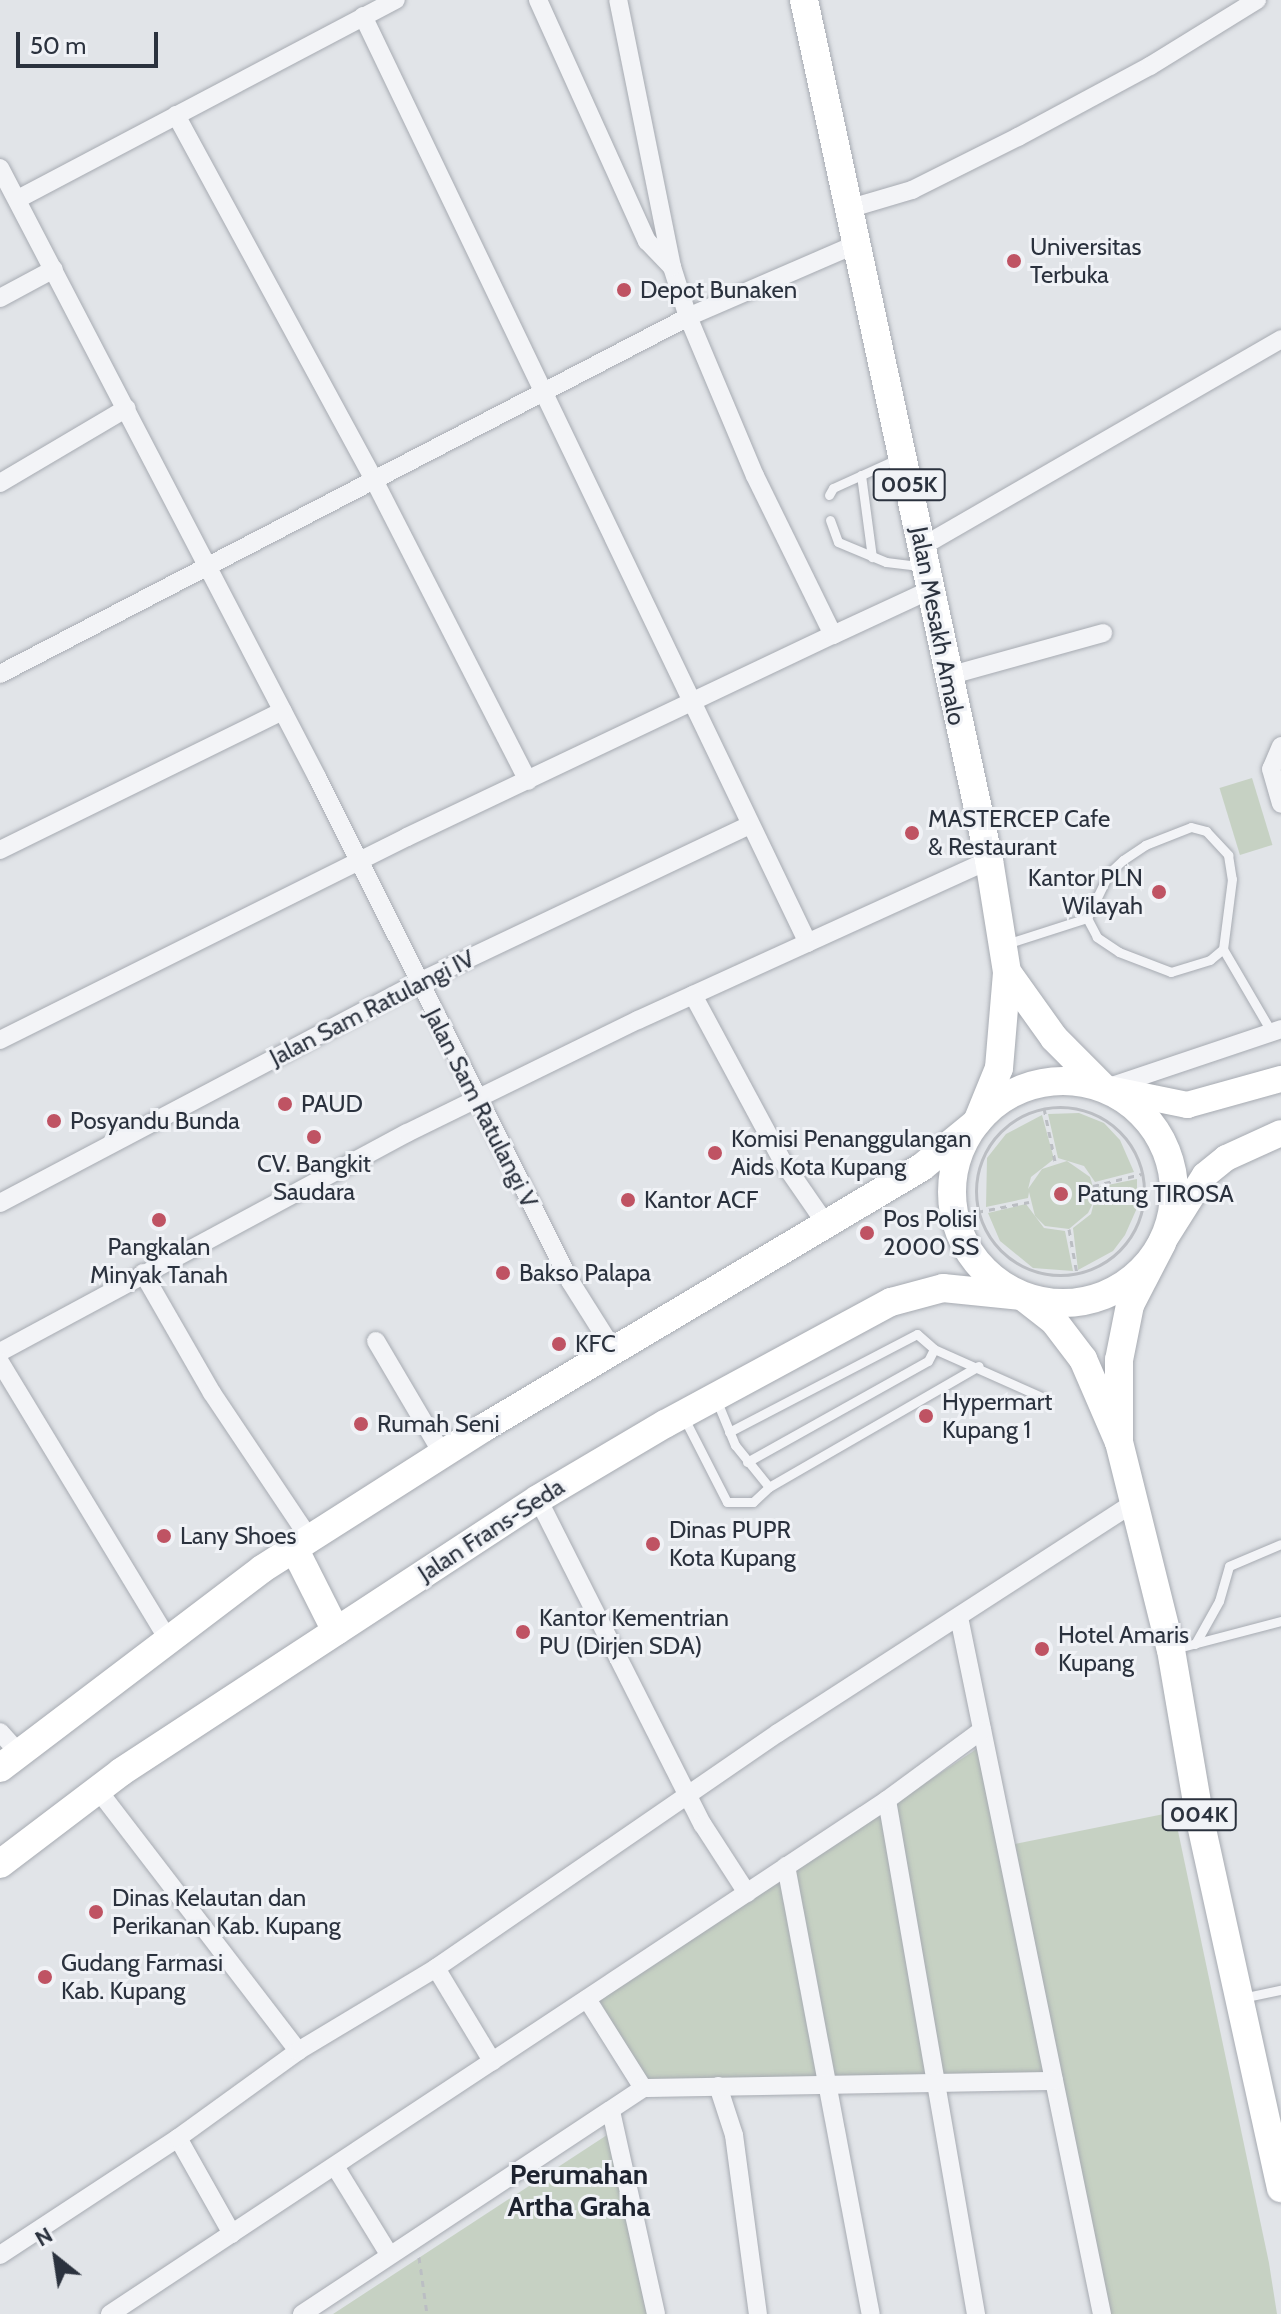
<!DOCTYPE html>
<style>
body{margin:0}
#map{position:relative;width:1281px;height:2314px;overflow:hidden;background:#e1e4e8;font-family:Cabin,sans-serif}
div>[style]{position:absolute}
.green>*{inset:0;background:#c6d1c3;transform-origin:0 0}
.path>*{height:3px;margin-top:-1.5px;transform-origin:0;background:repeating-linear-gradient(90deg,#bbbec3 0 6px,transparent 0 12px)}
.path>.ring{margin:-1.5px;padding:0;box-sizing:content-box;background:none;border:3px solid #bbbec3;border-radius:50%}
.roads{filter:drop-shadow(0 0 2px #a7abb2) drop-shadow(0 0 2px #a7abb2)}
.lane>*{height:9px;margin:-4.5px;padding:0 4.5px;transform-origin:4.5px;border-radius:4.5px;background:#f3f4f7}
.street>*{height:18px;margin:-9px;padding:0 9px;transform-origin:9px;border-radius:9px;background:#f3f4f7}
.secondary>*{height:26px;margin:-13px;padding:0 13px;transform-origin:13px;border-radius:13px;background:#fff}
.primary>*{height:28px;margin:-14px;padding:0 14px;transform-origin:14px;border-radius:14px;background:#fff}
.primary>.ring{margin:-14px;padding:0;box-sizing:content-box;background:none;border:28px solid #fff;border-radius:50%}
.dots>*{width:22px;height:22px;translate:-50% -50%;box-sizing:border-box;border:4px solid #f0f2f6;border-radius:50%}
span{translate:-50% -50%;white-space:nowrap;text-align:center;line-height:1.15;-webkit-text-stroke:6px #f0f2f6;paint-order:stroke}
.shield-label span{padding:2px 6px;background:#f0f2f6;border:2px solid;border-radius:6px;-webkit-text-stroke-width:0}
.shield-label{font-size:22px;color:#2b323e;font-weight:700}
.poi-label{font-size:24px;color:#2b323e}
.left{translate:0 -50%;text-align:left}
.right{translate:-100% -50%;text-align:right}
.street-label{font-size:24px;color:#2b323e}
.quarter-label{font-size:28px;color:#1d232f;font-weight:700}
.north{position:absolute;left:16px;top:2218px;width:80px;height:80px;-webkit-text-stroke:6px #f0f2f6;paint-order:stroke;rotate:330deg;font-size:22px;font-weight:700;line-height:32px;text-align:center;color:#2b323e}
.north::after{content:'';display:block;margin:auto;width:28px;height:36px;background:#2b323e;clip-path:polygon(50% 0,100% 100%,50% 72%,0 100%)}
.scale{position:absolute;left:16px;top:32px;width:142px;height:36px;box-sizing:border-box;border:4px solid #2b323e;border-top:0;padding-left:10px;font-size:24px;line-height:28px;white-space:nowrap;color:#2b323e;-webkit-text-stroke:6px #f0f2f6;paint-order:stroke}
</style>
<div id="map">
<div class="green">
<i style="left:1252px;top:778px;width:70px;height:34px;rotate:73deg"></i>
<i style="clip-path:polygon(1079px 1113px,1104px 1123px,1120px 1140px,1134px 1172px,1095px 1182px,1084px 1166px,1058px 1158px,1048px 1114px)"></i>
<i style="clip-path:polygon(1042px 1115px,1054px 1159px,1031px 1177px,1028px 1189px,1042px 1169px,1067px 1161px,1090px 1177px,1096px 1197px,1088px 1213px,1069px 1229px,1045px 1226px,1035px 1216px,1029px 1192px,1028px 1198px,986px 1207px,987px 1158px,1006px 1134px)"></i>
<i style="clip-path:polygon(1137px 1179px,1137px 1208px,1125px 1235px,1113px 1251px,1078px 1270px,1073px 1228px,1091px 1214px,1098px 1187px)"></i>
<i style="clip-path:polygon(1026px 1204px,1044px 1228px,1065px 1231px,1073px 1271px,1033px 1268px,1000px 1241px,988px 1213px)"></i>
<i style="clip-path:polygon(978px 1748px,1046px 2074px,648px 2082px,599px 2000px)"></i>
<i style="clip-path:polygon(1174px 1812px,1269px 2263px,1277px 2314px,1107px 2314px,1015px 1844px)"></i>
<i style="clip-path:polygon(607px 2135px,647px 2314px,333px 2314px)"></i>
</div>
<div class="path">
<i class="ring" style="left:976px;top:1107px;width:165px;height:165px"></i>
<i style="left:1044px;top:1108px;width:54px;rotate:78.3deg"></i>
<i style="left:1093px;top:1186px;width:50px;rotate:-13.8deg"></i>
<i style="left:977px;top:1212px;width:53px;rotate:-10.9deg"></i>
<i style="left:1069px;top:1229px;width:46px;rotate:79.9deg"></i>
<i style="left:419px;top:2257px;width:58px;rotate:82deg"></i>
</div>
<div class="roads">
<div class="lane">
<i style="left:861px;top:475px;width:83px;rotate:82.4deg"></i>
<i style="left:829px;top:495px;width:8px;rotate:-60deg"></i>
<i style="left:833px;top:488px;width:72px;rotate:-24.4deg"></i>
<i style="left:830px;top:520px;width:23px;rotate:70deg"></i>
<i style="left:838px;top:542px;width:52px;rotate:22.6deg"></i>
<i style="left:886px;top:562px;width:38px;rotate:7deg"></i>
<i style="left:1191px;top:827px;width:16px;rotate:15deg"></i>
<i style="left:1206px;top:831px;width:33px;rotate:47deg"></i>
<i style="left:1228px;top:855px;width:24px;rotate:81deg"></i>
<i style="left:1232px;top:879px;width:71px;rotate:97.3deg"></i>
<i style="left:1223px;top:949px;width:17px;rotate:140deg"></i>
<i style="left:1210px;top:960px;width:41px;rotate:162.9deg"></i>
<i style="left:1171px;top:972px;width:56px;rotate:-159deg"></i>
<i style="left:1119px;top:952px;width:27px;rotate:-146deg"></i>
<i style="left:1097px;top:937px;width:21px;rotate:-118deg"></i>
<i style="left:1087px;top:918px;width:50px;rotate:-63.9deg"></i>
<i style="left:1109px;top:873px;width:19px;rotate:-43deg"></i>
<i style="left:1123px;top:860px;width:27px;rotate:-34deg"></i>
<i style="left:1145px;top:845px;width:49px;rotate:-21.4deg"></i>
<i style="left:1006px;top:944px;width:85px;rotate:-17.8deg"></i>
<i style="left:1223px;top:949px;width:97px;rotate:59.7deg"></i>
<i style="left:716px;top:1399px;width:50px;rotate:67.6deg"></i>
<i style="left:735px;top:1445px;width:54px;rotate:51deg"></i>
<i style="left:684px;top:1418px;width:94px;rotate:62.9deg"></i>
<i style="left:727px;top:1502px;width:26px"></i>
<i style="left:753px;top:1502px;width:22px;rotate:-43deg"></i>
<i style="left:769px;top:1487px;width:242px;rotate:-30deg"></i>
<i style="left:729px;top:1432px;width:212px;rotate:-27.5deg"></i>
<i style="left:917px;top:1334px;width:23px;rotate:41deg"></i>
<i style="left:934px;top:1349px;width:118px;rotate:24deg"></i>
<i style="left:747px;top:1462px;width:207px;rotate:-29.2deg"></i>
<i style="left:928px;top:1361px;width:13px;rotate:-63deg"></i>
<i style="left:1195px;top:1644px;width:49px;rotate:-60.8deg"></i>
<i style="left:1219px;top:1601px;width:36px;rotate:-74deg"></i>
<i style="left:1229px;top:1566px;width:56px;rotate:-22.9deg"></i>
<i style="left:1174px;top:1649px;width:111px;rotate:-14.7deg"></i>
<i style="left:1242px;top:1998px;width:40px;rotate:-12deg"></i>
</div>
<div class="street">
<i style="left:538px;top:0;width:265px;rotate:65.7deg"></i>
<i style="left:647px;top:241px;width:36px;rotate:46deg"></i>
<i style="left:363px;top:16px;width:1028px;rotate:64.36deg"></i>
<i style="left:176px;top:115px;width:415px;rotate:61.5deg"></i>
<i style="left:374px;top:480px;width:338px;rotate:62.9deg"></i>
<i style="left:0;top:168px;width:687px;rotate:62.5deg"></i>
<i style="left:317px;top:777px;width:564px;rotate:63.34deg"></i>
<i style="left:570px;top:1281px;width:83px;rotate:57.8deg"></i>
<i style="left:18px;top:199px;width:427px;rotate:-27.8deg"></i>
<i style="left:851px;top:208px;width:64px;rotate:-16.4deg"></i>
<i style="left:912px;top:190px;width:119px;rotate:-26.6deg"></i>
<i style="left:1018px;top:137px;width:150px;rotate:-28.3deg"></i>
<i style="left:1150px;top:66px;width:126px;rotate:-31.7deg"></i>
<i style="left:0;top:298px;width:61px;rotate:-28.2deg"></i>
<i style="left:0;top:483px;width:147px;rotate:-30.6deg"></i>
<i style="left:923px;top:546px;width:414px;rotate:-30deg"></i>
<i style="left:833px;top:635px;width:109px;rotate:-24.9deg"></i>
<i style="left:0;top:674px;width:775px;rotate:-27.42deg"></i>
<i style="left:688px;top:317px;width:184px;rotate:-23.4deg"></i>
<i style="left:948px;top:676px;width:161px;rotate:-15.5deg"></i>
<i style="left:1281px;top:746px;width:25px;rotate:113deg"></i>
<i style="left:1271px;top:769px;width:36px;rotate:74deg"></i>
<i style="left:0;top:850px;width:315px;rotate:-26.2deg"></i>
<i style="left:693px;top:995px;width:190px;rotate:61.7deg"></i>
<i style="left:783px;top:1162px;width:75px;rotate:55.3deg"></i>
<i style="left:0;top:1040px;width:455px;rotate:-26.5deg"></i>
<i style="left:407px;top:837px;width:471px;rotate:-25.4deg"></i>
<i style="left:833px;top:635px;width:177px;rotate:-116.1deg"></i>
<i style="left:755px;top:476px;width:173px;rotate:-112.8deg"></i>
<i style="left:688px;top:317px;width:52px;rotate:-107.7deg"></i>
<i style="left:672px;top:267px;width:272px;rotate:-101.4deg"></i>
<i style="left:1109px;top:1087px;width:182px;rotate:-18.6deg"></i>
<i style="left:0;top:1203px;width:471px;rotate:-27.8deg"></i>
<i style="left:417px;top:983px;width:368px;rotate:-25.4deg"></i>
<i style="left:143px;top:1273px;width:138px;rotate:60.1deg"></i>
<i style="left:212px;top:1393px;width:174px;rotate:56.2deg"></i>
<i style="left:376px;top:1341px;width:130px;rotate:59.5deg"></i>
<i style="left:0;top:1352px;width:462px;rotate:-28.3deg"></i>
<i style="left:407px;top:1133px;width:257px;rotate:-26.1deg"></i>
<i style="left:638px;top:1020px;width:386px;rotate:-24.5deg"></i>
<i style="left:0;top:1362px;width:324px;rotate:58.8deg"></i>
<i style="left:538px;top:1499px;width:365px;rotate:63.2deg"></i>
<i style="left:703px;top:1825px;width:81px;rotate:57.1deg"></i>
<i style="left:959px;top:1617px;width:712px;rotate:78.41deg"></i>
<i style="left:0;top:1732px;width:28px;rotate:48deg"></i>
<i style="left:98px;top:1790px;width:329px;rotate:52.5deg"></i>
<i style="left:887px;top:1800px;width:522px;rotate:80.18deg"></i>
<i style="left:786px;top:1866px;width:456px;rotate:79.3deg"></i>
<i style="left:436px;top:1968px;width:109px;rotate:58.9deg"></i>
<i style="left:587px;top:1999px;width:105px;rotate:57.8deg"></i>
<i style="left:718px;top:2086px;width:52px;rotate:71.9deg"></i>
<i style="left:734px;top:2135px;width:181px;rotate:82.4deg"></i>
<i style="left:611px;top:2111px;width:208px;rotate:77.5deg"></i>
<i style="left:178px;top:2138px;width:110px;rotate:60.6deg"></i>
<i style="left:336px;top:2168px;width:101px;rotate:58.4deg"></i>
<i style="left:0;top:2255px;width:213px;rotate:-33.3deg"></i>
<i style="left:178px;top:2138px;width:148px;rotate:-35.9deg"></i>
<i style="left:298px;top:2051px;width:161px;rotate:-31deg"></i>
<i style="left:436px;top:1968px;width:415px;rotate:-34.5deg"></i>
<i style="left:778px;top:1733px;width:422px;rotate:-32.9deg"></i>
<i style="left:110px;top:2314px;width:932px;rotate:-33.49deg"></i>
<i style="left:887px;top:1800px;width:118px;rotate:-36.4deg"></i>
<i style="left:302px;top:2314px;width:409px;rotate:-33.5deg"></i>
<i style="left:643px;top:2088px;width:411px;rotate:-1deg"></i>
</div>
<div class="secondary">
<i style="left:1104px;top:1088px;width:85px;rotate:11.6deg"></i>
<i style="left:1187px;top:1105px;width:98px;rotate:-15.5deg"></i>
<i style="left:1162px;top:1243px;width:80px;rotate:-57.7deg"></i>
<i style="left:1205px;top:1175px;width:27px;rotate:-39deg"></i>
<i style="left:1226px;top:1158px;width:60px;rotate:-24.4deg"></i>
</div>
<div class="primary">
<i style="left:1007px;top:972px;width:81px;rotate:54.5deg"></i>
<i style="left:1054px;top:1038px;width:69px;rotate:45deg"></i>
<i class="ring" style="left:952px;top:1081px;width:194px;height:194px"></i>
<i style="left:1162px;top:1243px;width:70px;rotate:117.3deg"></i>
<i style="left:1130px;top:1305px;width:56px;rotate:101.3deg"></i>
<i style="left:1119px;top:1360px;width:82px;rotate:90deg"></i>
<i style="left:1119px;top:1442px;width:214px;rotate:76deg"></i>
<i style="left:1171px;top:1650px;width:172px;rotate:80.3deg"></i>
<i style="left:1200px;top:1820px;width:377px;rotate:77.6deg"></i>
<i style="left:294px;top:1548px;width:93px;rotate:63.2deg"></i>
<i style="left:0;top:1768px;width:329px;rotate:-37.2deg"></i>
<i style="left:262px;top:1569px;width:264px;rotate:-32.5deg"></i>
<i style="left:485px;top:1427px;width:508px;rotate:-30.75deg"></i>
<i style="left:922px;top:1167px;width:71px;rotate:-39.3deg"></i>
<i style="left:977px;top:1122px;width:58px;rotate:-67.8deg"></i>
<i style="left:999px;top:1068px;width:96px;rotate:-85.2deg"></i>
<i style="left:1007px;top:972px;width:113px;rotate:-99.1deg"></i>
<i style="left:989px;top:860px;width:880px;rotate:-102.14deg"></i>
<i style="left:0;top:1864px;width:152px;rotate:-37.2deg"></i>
<i style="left:121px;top:1772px;width:498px;rotate:-33.2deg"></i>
<i style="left:538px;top:1499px;width:147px;rotate:-30.6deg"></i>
<i style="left:665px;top:1424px;width:257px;rotate:-28.4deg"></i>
<i style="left:891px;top:1302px;width:54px;rotate:-15.1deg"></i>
<i style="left:943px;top:1288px;width:79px;rotate:5.8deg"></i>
<i style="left:1022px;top:1296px;width:41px;rotate:38deg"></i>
<i style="left:1054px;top:1321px;width:48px;rotate:52.7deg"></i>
<i style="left:1083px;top:1359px;width:90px;rotate:66.6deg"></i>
</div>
</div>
<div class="dots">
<i style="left:1014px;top:261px;background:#bf5363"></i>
<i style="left:624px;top:290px;background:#bf5363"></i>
<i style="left:912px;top:833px;background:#bf5363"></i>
<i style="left:1159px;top:892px;background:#bf5363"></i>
<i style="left:285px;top:1104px;background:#bf5363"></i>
<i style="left:54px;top:1121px;background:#bf5363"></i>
<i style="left:314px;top:1137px;background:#bf5363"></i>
<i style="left:715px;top:1153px;background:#bf5363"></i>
<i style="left:1061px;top:1194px;background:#bf5363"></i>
<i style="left:628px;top:1200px;background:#bf5363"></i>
<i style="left:159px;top:1220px;background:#bf5363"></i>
<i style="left:867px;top:1233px;background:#bf5363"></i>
<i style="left:503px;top:1273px;background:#bf5363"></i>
<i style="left:559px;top:1344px;background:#bf5363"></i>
<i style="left:926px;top:1416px;background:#bf5363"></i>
<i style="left:361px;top:1424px;background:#bf5363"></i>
<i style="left:164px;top:1536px;background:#bf5363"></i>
<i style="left:653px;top:1544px;background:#bf5363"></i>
<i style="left:523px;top:1632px;background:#bf5363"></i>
<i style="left:1042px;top:1649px;background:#bf5363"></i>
<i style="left:96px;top:1912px;background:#bf5363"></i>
<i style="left:45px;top:1977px;background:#bf5363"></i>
</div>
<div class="shield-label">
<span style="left:909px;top:485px">005K</span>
<span style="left:1199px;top:1815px">004K</span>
</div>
<div class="poi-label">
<span class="left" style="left:1030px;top:261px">Universitas<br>Terbuka</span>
<span class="left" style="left:640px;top:290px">Depot Bunaken</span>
<span class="left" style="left:928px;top:833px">MASTERCEP Cafe<br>&amp; Restaurant</span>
<span class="right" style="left:1143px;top:892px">Kantor PLN<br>Wilayah</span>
<span class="left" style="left:301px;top:1104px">PAUD</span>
<span class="left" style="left:70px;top:1121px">Posyandu Bunda</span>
<span class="left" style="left:731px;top:1153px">Komisi Penanggulangan<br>Aids Kota Kupang</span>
<span style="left:314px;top:1178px">CV. Bangkit<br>Saudara</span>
<span class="left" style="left:1077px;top:1194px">Patung TIROSA</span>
<span class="left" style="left:644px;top:1200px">Kantor ACF</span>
<span class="left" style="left:883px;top:1233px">Pos Polisi<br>2000 SS</span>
<span style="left:159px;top:1261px">Pangkalan<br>Minyak Tanah</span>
<span class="left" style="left:519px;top:1273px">Bakso Palapa</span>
<span class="left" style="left:575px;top:1344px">KFC</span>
<span class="left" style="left:942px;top:1416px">Hypermart<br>Kupang 1</span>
<span class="left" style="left:377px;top:1424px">Rumah Seni</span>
<span class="left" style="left:669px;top:1544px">Dinas PUPR<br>Kota Kupang</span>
<span class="left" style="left:180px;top:1536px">Lany Shoes</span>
<span class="left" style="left:539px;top:1632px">Kantor Kementrian<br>PU (Dirjen SDA)</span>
<span class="left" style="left:1058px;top:1649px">Hotel Amaris<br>Kupang</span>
<span class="left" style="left:112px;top:1912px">Dinas Kelautan dan<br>Perikanan Kab. Kupang</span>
<span class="left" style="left:61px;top:1977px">Gudang Farmasi<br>Kab. Kupang</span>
</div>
<div class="street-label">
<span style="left:938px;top:626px;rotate:79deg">Jalan Mesakh Amalo</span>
<span style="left:372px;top:1008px;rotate:-27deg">Jalan Sam Ratulangi IV</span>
<span style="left:481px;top:1108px;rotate:63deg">Jalan Sam Ratulangi V</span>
<span style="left:491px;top:1530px;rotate:-33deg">Jalan Frans-Seda</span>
</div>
<div class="quarter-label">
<span style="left:579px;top:2190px">Perumahan<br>Artha Graha</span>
</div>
<div class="north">N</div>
<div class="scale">50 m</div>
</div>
